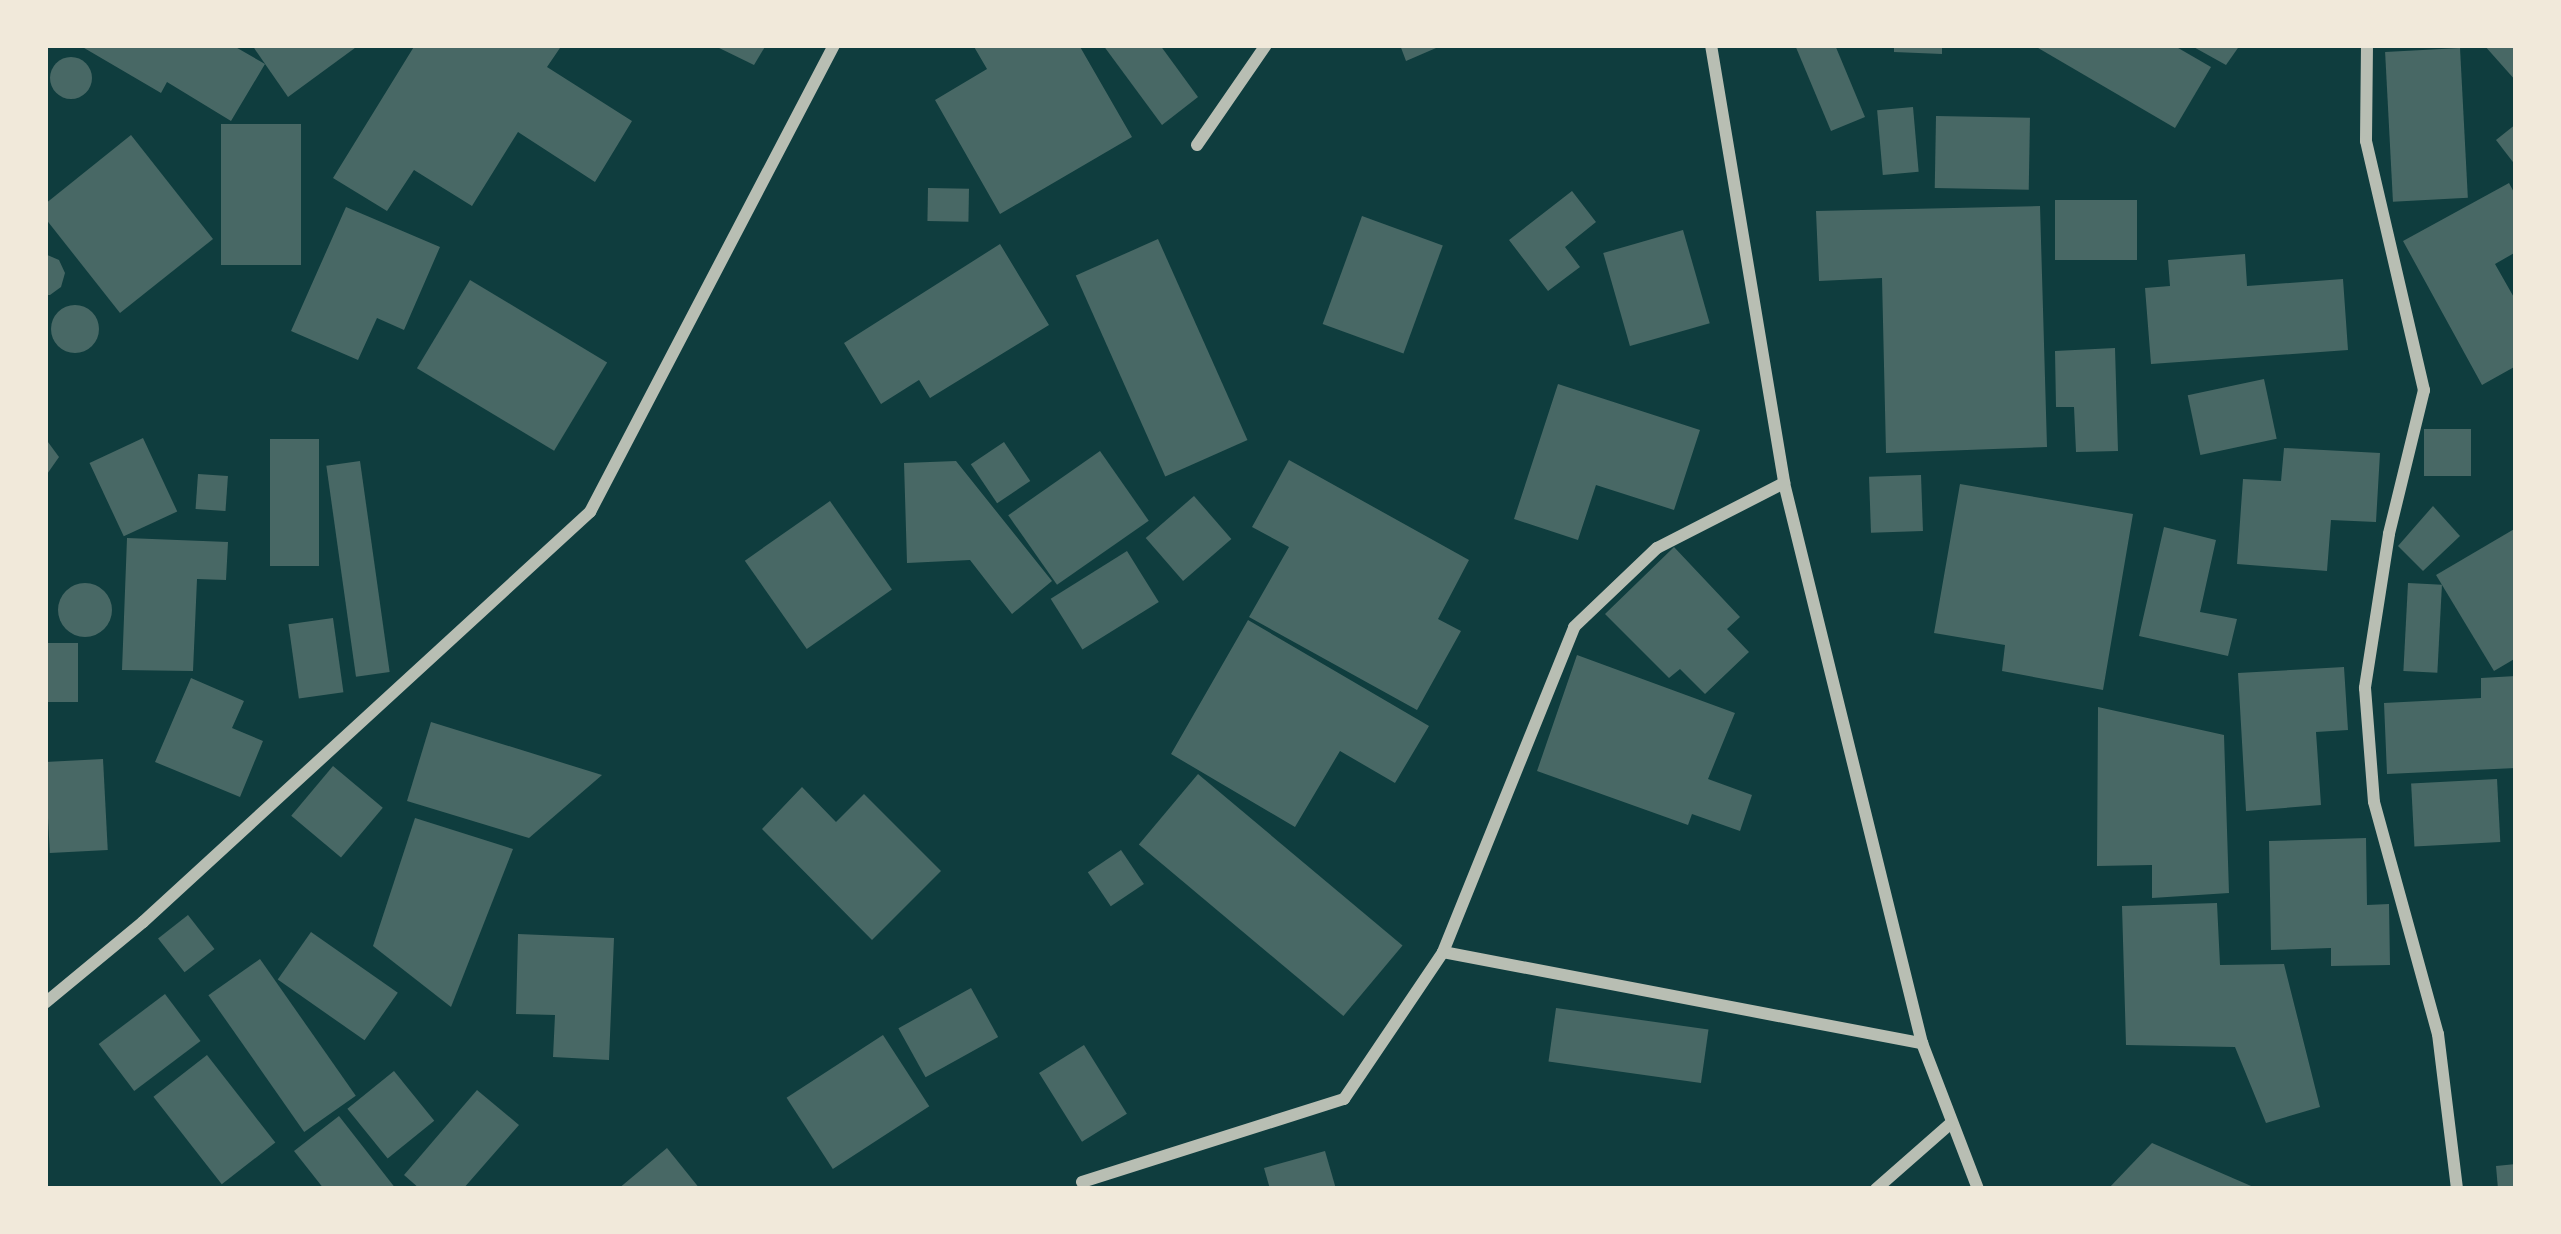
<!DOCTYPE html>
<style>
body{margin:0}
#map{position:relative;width:2561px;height:1234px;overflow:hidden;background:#0f3d3e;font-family:Inter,sans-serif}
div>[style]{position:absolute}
.building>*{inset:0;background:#486865;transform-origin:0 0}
.round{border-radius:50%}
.minor>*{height:12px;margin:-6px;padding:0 6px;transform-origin:6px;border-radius:6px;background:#b8beb3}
span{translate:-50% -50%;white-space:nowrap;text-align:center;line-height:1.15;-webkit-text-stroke:10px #f1e9da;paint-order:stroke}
.frame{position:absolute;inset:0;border:48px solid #f1e9da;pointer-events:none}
</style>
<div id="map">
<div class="building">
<i style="clip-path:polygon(79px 45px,232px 45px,265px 64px,231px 121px,167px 82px,161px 93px)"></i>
<i style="clip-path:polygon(252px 45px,359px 45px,288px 97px)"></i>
<i style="clip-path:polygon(415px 45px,562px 45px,547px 67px,632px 121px,595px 182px,518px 132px,472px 206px,414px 170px,387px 211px,333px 178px)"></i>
<i style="clip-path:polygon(713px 45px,766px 45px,754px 65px)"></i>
<i style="clip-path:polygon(973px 45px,1079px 45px,1132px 137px,1000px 214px,935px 100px,987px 69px)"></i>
<i style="clip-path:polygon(1103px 45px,1160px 45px,1198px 97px,1162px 125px)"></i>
<i style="clip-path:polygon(1400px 45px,1443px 45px,1406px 61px)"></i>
<i style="clip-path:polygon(1795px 45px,1835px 45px,1865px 117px,1831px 131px)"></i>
<i style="clip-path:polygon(1894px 45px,1942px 45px,1942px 54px,1894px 52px)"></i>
<i style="clip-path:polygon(2033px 45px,2173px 45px,2211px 67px,2175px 128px)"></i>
<i style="clip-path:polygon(2190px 45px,2240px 45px,2226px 65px)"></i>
<i style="clip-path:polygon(2484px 45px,2516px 45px,2516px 81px)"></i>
<i style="left:2460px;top:48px;width:150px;height:75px;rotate:87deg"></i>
<i class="round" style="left:50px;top:57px;width:42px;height:42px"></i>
<i style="left:1913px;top:107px;width:65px;height:36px;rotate:85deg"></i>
<i style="left:1936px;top:116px;width:94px;height:72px;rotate:1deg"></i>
<i style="left:221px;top:124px;width:80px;height:141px"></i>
<i style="clip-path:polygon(2516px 124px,2516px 166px,2496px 140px)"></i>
<i style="clip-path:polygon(131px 135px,213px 239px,120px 313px,45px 218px,45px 204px)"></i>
<i style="clip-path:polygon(2509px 183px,2516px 196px,2516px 252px,2495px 264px,2516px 301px,2516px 366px,2482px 385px,2403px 241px)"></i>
<i style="left:928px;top:188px;width:41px;height:33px;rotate:1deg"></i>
<i style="clip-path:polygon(1572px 191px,1596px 222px,1565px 247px,1580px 267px,1548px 291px,1509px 240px)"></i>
<i style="left:2055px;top:200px;width:82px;height:60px"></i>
<i style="clip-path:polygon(2040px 206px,2047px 447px,1886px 453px,1882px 278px,1819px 281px,1816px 211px)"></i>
<i style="clip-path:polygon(346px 207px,440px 247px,404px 330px,377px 318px,358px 360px,291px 331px)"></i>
<i style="left:1362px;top:216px;width:86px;height:115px;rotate:20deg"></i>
<i style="left:1683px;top:230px;width:97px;height:83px;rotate:74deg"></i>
<i style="left:1158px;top:239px;width:220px;height:90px;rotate:66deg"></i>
<i style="clip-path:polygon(1000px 244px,1049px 325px,930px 398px,919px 380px,881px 404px,844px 343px)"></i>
<i style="clip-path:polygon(45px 254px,59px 260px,65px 273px,61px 287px,50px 295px,45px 295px)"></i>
<i style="clip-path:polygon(2245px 254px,2247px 286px,2343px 279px,2348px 350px,2151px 364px,2145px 288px,2170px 286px,2168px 260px)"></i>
<i style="left:470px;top:280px;width:160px;height:103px;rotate:31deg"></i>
<i class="round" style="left:51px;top:305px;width:48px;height:48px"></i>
<i style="clip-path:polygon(2115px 348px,2118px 451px,2076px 452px,2074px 407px,2056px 407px,2055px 351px)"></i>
<i style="left:2264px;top:379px;width:61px;height:78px;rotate:78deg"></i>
<i style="clip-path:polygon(1558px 384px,1700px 430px,1674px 510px,1596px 485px,1578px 540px,1514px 519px)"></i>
<i style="left:2424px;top:429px;width:47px;height:47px"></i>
<i style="clip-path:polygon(45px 438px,59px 457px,45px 477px)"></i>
<i style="left:143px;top:438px;width:81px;height:59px;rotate:65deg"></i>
<i style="left:319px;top:439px;width:127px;height:49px;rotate:90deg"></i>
<i style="left:1004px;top:442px;width:47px;height:40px;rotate:56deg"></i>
<i style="clip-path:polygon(2284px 448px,2380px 453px,2376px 522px,2331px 520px,2327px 571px,2237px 564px,2243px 479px,2281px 481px)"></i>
<i style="left:1100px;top:451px;width:85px;height:112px;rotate:55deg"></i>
<i style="clip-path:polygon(1289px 460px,1469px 560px,1438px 619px,1461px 631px,1417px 710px,1249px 617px,1289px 547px,1252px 527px)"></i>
<i style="left:360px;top:461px;width:213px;height:34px;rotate:82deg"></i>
<i style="clip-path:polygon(956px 461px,1052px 581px,1012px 614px,970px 560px,907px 563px,904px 463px)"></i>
<i style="left:198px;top:474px;width:30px;height:35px;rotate:4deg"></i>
<i style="left:1921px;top:475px;width:56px;height:52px;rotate:88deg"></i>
<i style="clip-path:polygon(1960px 484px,2133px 514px,2103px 690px,2002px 671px,2005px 645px,1934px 633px)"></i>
<i style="left:1194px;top:496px;width:57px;height:64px;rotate:49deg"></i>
<i style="left:830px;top:501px;width:108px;height:104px;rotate:55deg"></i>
<i style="clip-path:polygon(2433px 506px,2460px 536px,2423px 571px,2398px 546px)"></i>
<i style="clip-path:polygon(2164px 527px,2216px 540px,2200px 612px,2237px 619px,2228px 656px,2139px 636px)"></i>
<i style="clip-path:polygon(2516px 528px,2516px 658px,2494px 671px,2436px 575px)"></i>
<i style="clip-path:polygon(127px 538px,228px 542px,226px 580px,197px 579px,193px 671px,122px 670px)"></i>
<i style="clip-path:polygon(1674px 547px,1740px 617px,1727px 629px,1749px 652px,1705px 694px,1680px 669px,1669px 678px,1605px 614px)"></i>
<i style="left:1127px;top:551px;width:60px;height:90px;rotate:58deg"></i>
<i class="round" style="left:58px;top:583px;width:54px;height:54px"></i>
<i style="left:2408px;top:583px;width:34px;height:88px;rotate:3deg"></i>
<i style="left:333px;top:618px;width:75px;height:45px;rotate:82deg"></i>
<i style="clip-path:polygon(1248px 620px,1429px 726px,1395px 783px,1340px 751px,1295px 827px,1171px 754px)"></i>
<i style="left:78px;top:643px;width:59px;height:33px;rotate:90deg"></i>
<i style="clip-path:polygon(1577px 655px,1735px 713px,1708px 779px,1752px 795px,1740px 831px,1692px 814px,1688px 825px,1537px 771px)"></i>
<i style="clip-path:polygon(2344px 667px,2348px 730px,2316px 732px,2321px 805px,2246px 811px,2238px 673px)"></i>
<i style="clip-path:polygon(2516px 676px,2516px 768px,2387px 774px,2384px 703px,2481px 698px,2481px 678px)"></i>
<i style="clip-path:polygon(191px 678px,244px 701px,232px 728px,263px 741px,240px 797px,155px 762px)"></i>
<i style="clip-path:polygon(2098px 707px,2224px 735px,2229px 893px,2152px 898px,2152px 865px,2097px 866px)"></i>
<i style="clip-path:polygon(431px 722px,602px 775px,529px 838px,407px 801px)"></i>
<i style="left:103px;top:759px;width:91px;height:58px;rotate:87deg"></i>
<i style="left:333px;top:766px;width:65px;height:65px;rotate:40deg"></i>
<i style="left:1198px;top:774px;width:267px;height:92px;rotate:40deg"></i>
<i style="left:2497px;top:779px;width:63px;height:86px;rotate:87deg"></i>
<i style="clip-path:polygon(802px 787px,836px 822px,864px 794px,941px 871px,872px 940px,762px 829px)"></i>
<i style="clip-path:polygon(415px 818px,513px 849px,451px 1007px,373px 946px)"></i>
<i style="clip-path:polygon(2366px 838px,2367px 905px,2389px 904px,2390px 965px,2331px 966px,2331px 948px,2271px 950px,2269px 841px)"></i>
<i style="left:1121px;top:850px;width:41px;height:40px;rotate:56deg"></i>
<i style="clip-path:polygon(2217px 903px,2220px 965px,2284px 964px,2320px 1107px,2266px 1123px,2235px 1047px,2126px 1045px,2122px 906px)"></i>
<i style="left:188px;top:915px;width:43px;height:38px;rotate:52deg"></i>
<i style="left:311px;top:932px;width:106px;height:58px;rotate:35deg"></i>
<i style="clip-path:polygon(518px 934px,614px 938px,609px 1060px,553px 1057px,555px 1015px,516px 1014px)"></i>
<i style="left:260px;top:959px;width:167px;height:63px;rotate:55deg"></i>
<i style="left:971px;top:988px;width:56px;height:83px;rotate:61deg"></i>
<i style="left:165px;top:994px;width:59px;height:83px;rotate:53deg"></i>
<i style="left:1556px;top:1008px;width:154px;height:54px;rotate:8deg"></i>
<i style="left:883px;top:1035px;width:85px;height:115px;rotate:57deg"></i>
<i style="left:1084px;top:1045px;width:81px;height:53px;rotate:58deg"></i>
<i style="left:207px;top:1055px;width:111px;height:68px;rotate:52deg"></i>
<i style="left:394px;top:1071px;width:64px;height:60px;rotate:51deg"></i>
<i style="clip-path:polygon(477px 1090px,519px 1125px,463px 1189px,420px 1189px,404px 1175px)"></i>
<i style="clip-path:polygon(339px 1116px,396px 1189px,324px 1189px,294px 1151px)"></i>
<i style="clip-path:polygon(2152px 1143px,2258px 1189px,2108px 1189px)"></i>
<i style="clip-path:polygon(667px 1148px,700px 1189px,618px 1189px)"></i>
<i style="clip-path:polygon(1325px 1151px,1336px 1189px,1270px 1189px,1264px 1168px)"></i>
<i style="clip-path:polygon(2516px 1164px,2516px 1189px,2498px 1189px,2496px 1166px)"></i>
</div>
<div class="minor">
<i style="left:1711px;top:45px;width:444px;rotate:80.5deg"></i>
<i style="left:1784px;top:483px;width:577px;rotate:76.16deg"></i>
<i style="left:1922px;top:1043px;width:156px;rotate:69deg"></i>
<i style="left:2367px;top:45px;width:96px;rotate:90.6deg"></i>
<i style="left:2366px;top:141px;width:256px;rotate:76.9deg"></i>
<i style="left:2424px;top:390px;width:148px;rotate:103.7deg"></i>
<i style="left:2389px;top:534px;width:156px;rotate:98.9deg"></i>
<i style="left:2365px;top:688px;width:114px;rotate:85.5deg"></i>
<i style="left:2374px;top:802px;width:241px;rotate:74.6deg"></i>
<i style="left:2438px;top:1034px;width:156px;rotate:83deg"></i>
<i style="left:1197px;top:145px;width:121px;rotate:-55.4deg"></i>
<i style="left:1443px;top:952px;width:488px;rotate:10.8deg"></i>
<i style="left:45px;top:1003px;width:127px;rotate:-39.6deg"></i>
<i style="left:143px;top:922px;width:607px;rotate:-42.53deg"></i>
<i style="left:590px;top:512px;width:527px;rotate:-62.41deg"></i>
<i style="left:1082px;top:1182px;width:275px;rotate:-17.6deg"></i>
<i style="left:1344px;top:1099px;width:177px;rotate:-56deg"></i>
<i style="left:1443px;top:952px;width:350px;rotate:-68deg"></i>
<i style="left:1574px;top:627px;width:115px;rotate:-43.6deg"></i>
<i style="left:1657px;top:548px;width:143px;rotate:-27.1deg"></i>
<i style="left:1876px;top:1189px;width:100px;rotate:-41.3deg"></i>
</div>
<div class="frame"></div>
</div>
